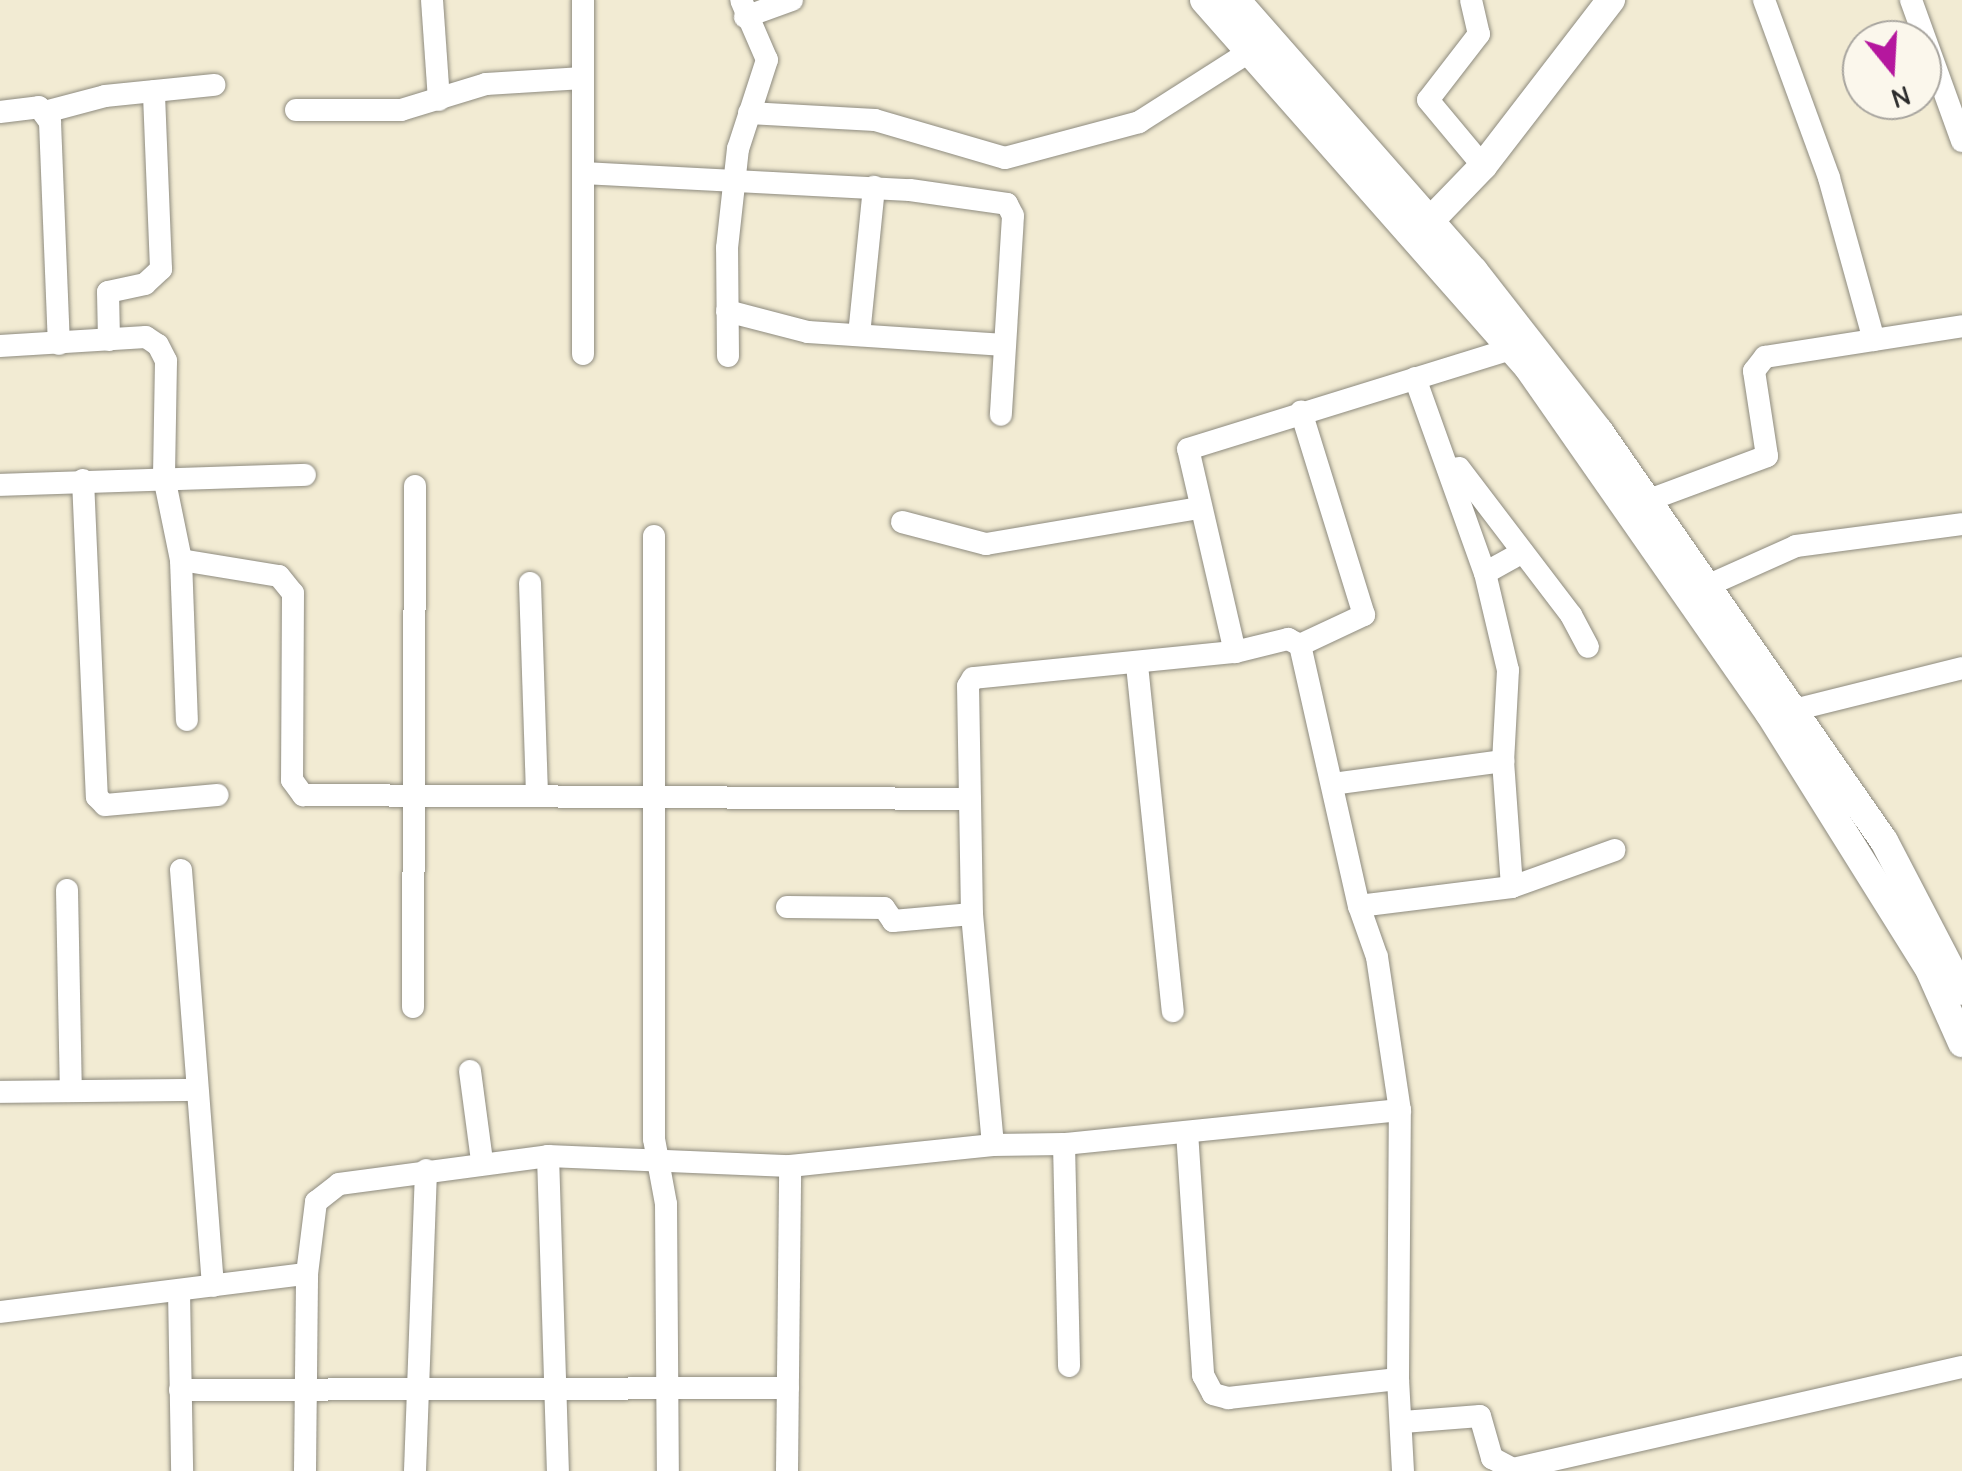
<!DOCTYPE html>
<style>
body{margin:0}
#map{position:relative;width:1962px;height:1471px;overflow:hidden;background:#f2ebd3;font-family:"Comic Neue",sans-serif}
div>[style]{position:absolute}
.roads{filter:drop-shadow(0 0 2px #8e8b7f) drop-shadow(0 0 2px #8e8b7f)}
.minor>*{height:22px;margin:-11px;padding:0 11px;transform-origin:11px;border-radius:11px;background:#fff}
.tertiary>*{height:28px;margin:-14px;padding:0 14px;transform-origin:14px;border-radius:14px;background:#fff}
span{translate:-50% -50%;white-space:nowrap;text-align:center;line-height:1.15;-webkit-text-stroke:8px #fbf7ec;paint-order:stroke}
.north{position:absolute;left:1842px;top:20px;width:100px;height:100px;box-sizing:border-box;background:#fbf7ec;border:2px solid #a8a59f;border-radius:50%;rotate:162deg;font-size:28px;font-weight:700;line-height:40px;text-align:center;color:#2b2b2b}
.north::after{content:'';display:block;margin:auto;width:35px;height:45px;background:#b5179e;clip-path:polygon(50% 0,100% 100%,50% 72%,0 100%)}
</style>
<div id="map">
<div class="roads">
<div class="minor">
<i style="left:432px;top:0;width:100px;rotate:86deg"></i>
<i style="left:583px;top:0;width:354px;rotate:90deg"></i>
<i style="left:1471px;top:0;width:35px;rotate:77deg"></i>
<i style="left:1479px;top:34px;width:83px;rotate:127.7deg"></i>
<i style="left:1428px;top:100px;width:86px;rotate:50.2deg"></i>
<i style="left:1764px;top:0;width:189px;rotate:69.9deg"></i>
<i style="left:1829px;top:178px;width:168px;rotate:74.5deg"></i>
<i style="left:1911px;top:0;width:150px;rotate:70.1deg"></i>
<i style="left:745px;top:17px;width:50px;rotate:-19.9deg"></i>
<i style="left:296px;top:110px;width:105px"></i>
<i style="left:401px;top:110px;width:89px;rotate:-17deg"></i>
<i style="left:486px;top:84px;width:97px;rotate:-3.5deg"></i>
<i style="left:0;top:112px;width:39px;rotate:-7deg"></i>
<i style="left:39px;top:107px;width:19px;rotate:54deg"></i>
<i style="left:50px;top:122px;width:222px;rotate:87.7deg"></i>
<i style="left:45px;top:112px;width:62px;rotate:-14.9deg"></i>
<i style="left:105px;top:96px;width:110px;rotate:-5.8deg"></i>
<i style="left:749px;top:113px;width:126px;rotate:3.2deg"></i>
<i style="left:875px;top:120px;width:135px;rotate:16.3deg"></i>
<i style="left:1005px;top:158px;width:139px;rotate:-15deg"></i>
<i style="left:1139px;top:122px;width:130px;rotate:-32.5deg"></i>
<i style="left:583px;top:173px;width:327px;rotate:3deg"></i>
<i style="left:910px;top:190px;width:98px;rotate:8.2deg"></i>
<i style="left:1007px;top:204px;width:13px;rotate:63deg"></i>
<i style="left:1013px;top:216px;width:199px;rotate:93.5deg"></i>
<i style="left:727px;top:311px;width:84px;rotate:14.5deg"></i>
<i style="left:808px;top:332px;width:197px;rotate:3.8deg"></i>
<i style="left:859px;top:335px;width:149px;rotate:-84.2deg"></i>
<i style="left:109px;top:340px;width:48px;rotate:-91.2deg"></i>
<i style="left:108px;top:292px;width:38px;rotate:-12deg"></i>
<i style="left:145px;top:284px;width:22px;rotate:-43deg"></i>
<i style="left:161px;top:269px;width:178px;rotate:-92.3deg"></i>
<i style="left:0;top:346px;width:146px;rotate:-3.5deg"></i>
<i style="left:146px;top:337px;width:14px;rotate:34deg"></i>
<i style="left:158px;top:345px;width:18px;rotate:63deg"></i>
<i style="left:166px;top:361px;width:116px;rotate:91deg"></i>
<i style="left:164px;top:477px;width:85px;rotate:78.4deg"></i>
<i style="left:181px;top:560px;width:99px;rotate:9.3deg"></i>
<i style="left:279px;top:576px;width:22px;rotate:51deg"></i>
<i style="left:293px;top:593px;width:187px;rotate:90.3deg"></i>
<i style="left:292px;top:780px;width:19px;rotate:54deg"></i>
<i style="left:303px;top:795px;width:667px;rotate:0.34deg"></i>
<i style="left:728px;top:356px;width:108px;rotate:-90.5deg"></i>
<i style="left:727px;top:248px;width:100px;rotate:-83.7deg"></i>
<i style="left:738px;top:149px;width:94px;rotate:-72deg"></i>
<i style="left:767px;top:60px;width:65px;rotate:-113.4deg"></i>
<i style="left:1415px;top:378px;width:207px;rotate:70.3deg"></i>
<i style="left:1485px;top:573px;width:43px;rotate:-28.9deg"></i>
<i style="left:1459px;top:468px;width:185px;rotate:52.7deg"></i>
<i style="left:1571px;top:615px;width:36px;rotate:62deg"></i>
<i style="left:83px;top:480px;width:317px;rotate:87.5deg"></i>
<i style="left:97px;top:797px;width:11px;rotate:45deg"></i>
<i style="left:105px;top:805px;width:113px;rotate:-5.1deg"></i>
<i style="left:0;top:485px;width:305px;rotate:-1.9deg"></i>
<i style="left:1649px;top:500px;width:126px;rotate:-20.4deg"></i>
<i style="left:1767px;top:456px;width:86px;rotate:-98.7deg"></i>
<i style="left:1754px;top:371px;width:18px;rotate:-52deg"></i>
<i style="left:1765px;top:357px;width:199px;rotate:-8.9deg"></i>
<i style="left:902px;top:522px;width:87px;rotate:14.7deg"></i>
<i style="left:986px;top:544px;width:216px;rotate:-9.6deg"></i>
<i style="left:654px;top:536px;width:603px;rotate:90deg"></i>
<i style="left:654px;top:1139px;width:66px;rotate:79.5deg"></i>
<i style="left:666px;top:1204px;width:267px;rotate:89.6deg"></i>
<i style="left:181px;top:560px;width:160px;rotate:87.9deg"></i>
<i style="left:1485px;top:573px;width:100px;rotate:76.7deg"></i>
<i style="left:1508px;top:670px;width:91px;rotate:93.1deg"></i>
<i style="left:1503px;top:761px;width:126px;rotate:85.9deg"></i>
<i style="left:530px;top:583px;width:211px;rotate:88.1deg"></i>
<i style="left:1709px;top:585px;width:95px;rotate:-24.1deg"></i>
<i style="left:1796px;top:546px;width:167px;rotate:-7.5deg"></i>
<i style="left:1300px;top:645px;width:71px;rotate:-25.1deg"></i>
<i style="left:1364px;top:615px;width:213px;rotate:-107.2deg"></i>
<i style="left:1235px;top:652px;width:55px;rotate:-13.8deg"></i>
<i style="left:1288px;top:639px;width:13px;rotate:27deg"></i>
<i style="left:1300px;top:645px;width:268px;rotate:77.3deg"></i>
<i style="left:1359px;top:906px;width:54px;rotate:70.6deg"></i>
<i style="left:1377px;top:957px;width:155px;rotate:81.5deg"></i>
<i style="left:1400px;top:1110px;width:338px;rotate:174.2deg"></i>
<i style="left:1064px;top:1144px;width:71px;rotate:179.2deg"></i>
<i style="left:993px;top:1145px;width:232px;rotate:-95.2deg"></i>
<i style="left:972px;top:914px;width:228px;rotate:-91deg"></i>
<i style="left:968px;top:686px;width:9px;rotate:-58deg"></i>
<i style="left:973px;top:678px;width:263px;rotate:-5.7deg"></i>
<i style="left:1235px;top:652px;width:208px;rotate:-103deg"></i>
<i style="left:1188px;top:449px;width:338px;rotate:-17.2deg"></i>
<i style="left:1137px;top:665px;width:348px;rotate:84.1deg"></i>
<i style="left:1794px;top:710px;width:173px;rotate:-14deg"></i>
<i style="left:1333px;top:784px;width:172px;rotate:-7.7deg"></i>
<i style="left:181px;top:870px;width:417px;rotate:85.6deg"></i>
<i style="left:67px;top:890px;width:201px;rotate:88.9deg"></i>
<i style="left:1359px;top:906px;width:154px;rotate:-7.1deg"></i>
<i style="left:1512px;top:887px;width:109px;rotate:-19.8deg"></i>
<i style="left:787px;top:907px;width:97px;rotate:0.6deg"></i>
<i style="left:884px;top:908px;width:16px;rotate:55deg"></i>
<i style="left:893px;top:921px;width:79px;rotate:-5.1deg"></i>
<i style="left:413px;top:1007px;width:521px;rotate:-89.78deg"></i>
<i style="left:470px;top:1071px;width:91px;rotate:82.4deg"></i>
<i style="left:0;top:1092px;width:196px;rotate:-0.6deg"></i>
<i style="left:1187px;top:1132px;width:244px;rotate:86.2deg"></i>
<i style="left:1203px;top:1375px;width:21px;rotate:62deg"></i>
<i style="left:1213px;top:1394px;width:16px;rotate:15deg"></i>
<i style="left:1228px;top:1398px;width:171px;rotate:-6.4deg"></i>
<i style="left:1398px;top:1379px;width:269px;rotate:-89.6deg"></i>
<i style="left:1064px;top:1144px;width:222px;rotate:88.7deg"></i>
<i style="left:548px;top:1156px;width:315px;rotate:88.2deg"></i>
<i style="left:179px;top:1291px;width:180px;rotate:89deg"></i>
<i style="left:0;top:1312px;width:309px;rotate:-7.1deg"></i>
<i style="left:307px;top:1274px;width:73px;rotate:-82.9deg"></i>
<i style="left:316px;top:1202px;width:29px;rotate:-38deg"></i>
<i style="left:339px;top:1184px;width:211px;rotate:-7.6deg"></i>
<i style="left:548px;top:1156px;width:242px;rotate:2.4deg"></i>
<i style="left:790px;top:1166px;width:204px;rotate:-5.9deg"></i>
<i style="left:1398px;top:1379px;width:92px;rotate:86.9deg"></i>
<i style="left:180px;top:1390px;width:608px;rotate:-0.19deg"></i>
<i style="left:1403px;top:1422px;width:77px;rotate:-4.5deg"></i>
<i style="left:1480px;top:1416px;width:44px;rotate:74.1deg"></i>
<i style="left:1492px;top:1458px;width:24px;rotate:28deg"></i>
<i style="left:1513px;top:1469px;width:460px;rotate:-12.8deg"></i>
<i style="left:305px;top:1471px;width:197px;rotate:-89.4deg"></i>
<i style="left:415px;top:1471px;width:301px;rotate:-87.9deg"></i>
<i style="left:787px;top:1471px;width:305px;rotate:-89.4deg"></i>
</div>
<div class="tertiary">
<i style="left:1204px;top:0;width:492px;rotate:48.6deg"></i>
<i style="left:1529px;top:369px;width:419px;rotate:55.1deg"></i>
<i style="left:1769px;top:713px;width:304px;rotate:58deg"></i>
<i style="left:1930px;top:971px;width:79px;rotate:66deg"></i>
<i style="left:1236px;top:0;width:361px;rotate:48.7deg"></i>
<i style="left:1474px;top:271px;width:203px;rotate:52deg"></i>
<i style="left:1599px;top:431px;width:499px;rotate:55.2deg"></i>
<i style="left:1884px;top:841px;width:169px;rotate:62.5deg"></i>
<i style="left:1429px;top:222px;width:78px;rotate:-46deg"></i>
<i style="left:1483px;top:166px;width:210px;rotate:-52.4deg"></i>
</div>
</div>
<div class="north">N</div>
</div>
